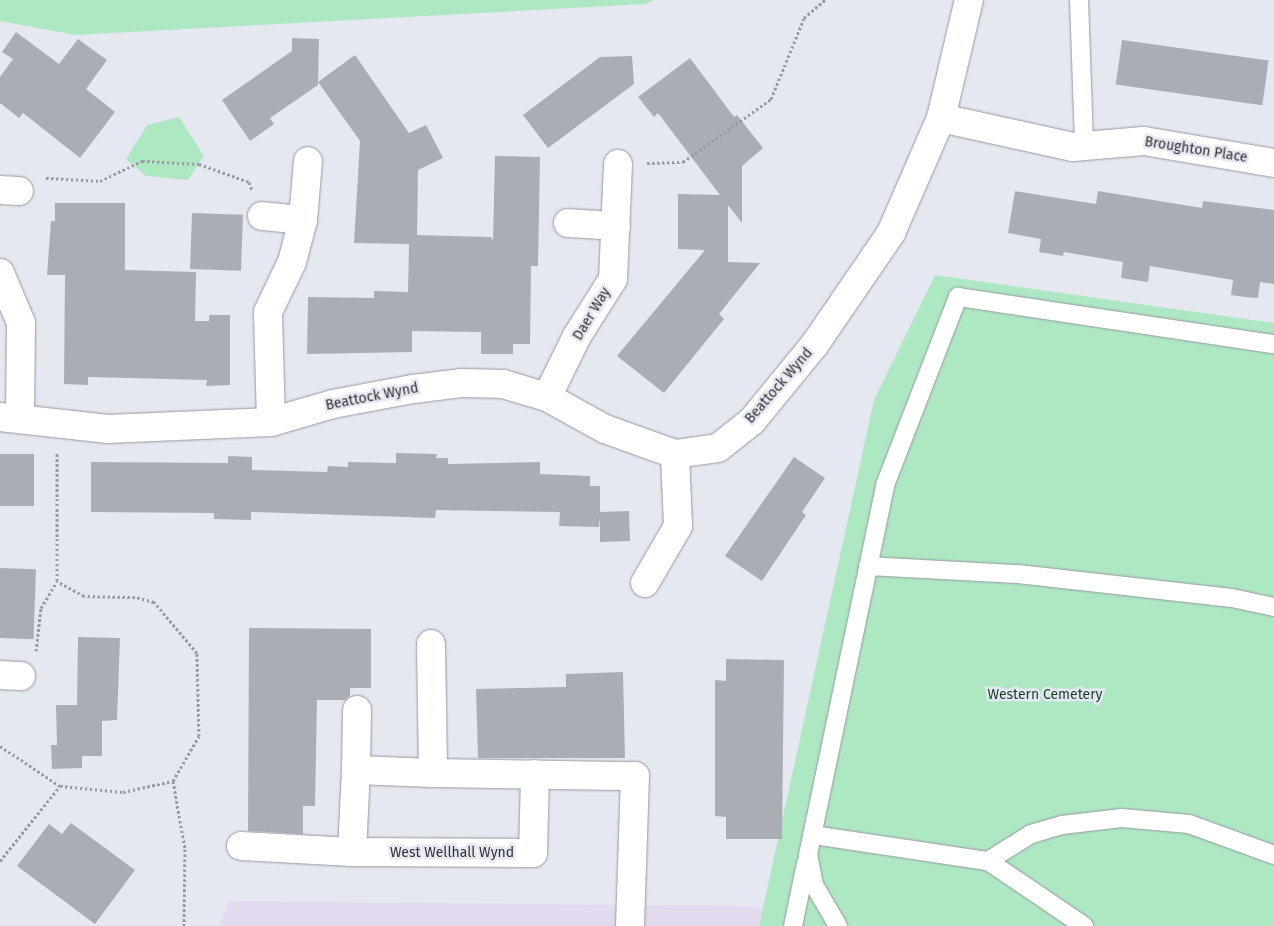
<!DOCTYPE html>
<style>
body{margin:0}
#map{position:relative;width:1274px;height:926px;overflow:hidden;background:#e6e8f1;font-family:"Fira Sans",sans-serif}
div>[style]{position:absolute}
.commercial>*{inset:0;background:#e4daef}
.green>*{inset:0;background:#aee8c3}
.building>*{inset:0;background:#abadb5;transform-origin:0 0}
.path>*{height:3px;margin-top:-1.5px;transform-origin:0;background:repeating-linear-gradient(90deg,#9a9ba2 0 2.5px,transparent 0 5px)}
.roads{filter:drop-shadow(0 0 1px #9799a1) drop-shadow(0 0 1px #9799a1)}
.service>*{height:18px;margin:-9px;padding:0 9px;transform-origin:9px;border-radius:9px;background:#fff}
.minor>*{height:28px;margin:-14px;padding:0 14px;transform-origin:14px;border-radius:14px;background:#fff}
span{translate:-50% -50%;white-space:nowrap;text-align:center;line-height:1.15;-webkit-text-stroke:5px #e6e8f1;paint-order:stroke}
.street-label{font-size:14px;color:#323236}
.park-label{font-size:14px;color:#193f2a}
</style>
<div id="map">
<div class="commercial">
<i style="clip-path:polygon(229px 901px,750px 906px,763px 909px,759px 926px,219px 926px)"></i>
</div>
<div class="green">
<i style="clip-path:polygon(0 0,654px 0,646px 4px,75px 35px,0 21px)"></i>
<i style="clip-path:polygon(179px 117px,204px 156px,188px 180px,146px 176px,126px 159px,147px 125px)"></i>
<i style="clip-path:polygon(935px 275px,1274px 323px,1274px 926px,759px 926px,874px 400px)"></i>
</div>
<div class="building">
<i style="clip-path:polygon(16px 32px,59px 64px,78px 39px,107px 60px,86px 89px,115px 112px,80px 158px,23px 113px,19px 118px,0 103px,0 77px,13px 59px,2px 52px)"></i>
<i style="clip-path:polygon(292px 38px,319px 39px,318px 85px,270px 118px,274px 124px,250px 141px,222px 100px,292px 51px)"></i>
<i style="left:1122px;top:40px;width:148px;height:45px;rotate:8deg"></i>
<i style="clip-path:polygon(355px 55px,409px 133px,426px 125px,443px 158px,418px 170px,417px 235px,491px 237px,493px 241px,495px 156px,540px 157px,538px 266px,531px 266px,530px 344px,513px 344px,513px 354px,481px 354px,481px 332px,412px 331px,412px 352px,307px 354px,308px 297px,374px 298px,374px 291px,408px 292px,409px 244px,354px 243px,360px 141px,318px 82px)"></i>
<i style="clip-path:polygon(632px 56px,634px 84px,548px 148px,523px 115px,600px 57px)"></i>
<i style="clip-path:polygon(690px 58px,734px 117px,737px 115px,763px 148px,742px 166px,742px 223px,728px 205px,728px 262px,760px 263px,719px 314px,724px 319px,664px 393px,617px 356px,705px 250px,678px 249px,678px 194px,720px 195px,658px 113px,654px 117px,638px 97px)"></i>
<i style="clip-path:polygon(1015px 191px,1096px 204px,1098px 191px,1202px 208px,1203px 201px,1274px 210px,1274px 284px,1260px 282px,1258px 298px,1245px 297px,1231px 295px,1233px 280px,1150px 266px,1148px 282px,1121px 278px,1123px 262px,1064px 252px,1063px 256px,1039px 252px,1041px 239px,1008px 233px)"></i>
<i style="clip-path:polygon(55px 203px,125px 203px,125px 270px,196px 272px,195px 321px,209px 321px,209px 315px,230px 315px,230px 385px,206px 386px,207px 380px,88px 377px,88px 385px,64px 384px,65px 275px,47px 275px,51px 221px,55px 221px)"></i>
<i style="left:192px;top:213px;width:51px;height:56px;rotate:2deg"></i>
<i style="clip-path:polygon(396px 453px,437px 454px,436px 458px,448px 458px,448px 464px,540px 462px,540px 474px,590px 476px,590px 486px,600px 486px,600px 512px,629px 511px,630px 541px,600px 542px,600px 516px,599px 527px,559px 526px,560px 512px,436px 510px,435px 518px,251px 512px,251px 520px,214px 519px,214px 513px,91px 512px,91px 462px,228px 463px,228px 456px,252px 457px,252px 470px,327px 472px,328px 466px,348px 467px,348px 462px,396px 463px)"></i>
<i style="left:34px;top:454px;width:52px;height:34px;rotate:90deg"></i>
<i style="clip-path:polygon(794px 457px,825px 478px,802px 512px,806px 515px,762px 581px,725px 556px)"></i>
<i style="left:0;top:568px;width:36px;height:70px;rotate:2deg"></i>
<i style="clip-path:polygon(249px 628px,371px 629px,371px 688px,350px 688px,350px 696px,345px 700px,317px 700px,315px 806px,303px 806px,303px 834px,248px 831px)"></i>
<i style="clip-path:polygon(78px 637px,120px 638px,117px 720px,102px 721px,102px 756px,82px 756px,82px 768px,52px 769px,51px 745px,57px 745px,56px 705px,77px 705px)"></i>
<i style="clip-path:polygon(726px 659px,784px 660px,782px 839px,726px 839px,726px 817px,715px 816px,715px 680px,726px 681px)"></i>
<i style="clip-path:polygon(623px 672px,625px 758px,478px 758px,476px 689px,566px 687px,566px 674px)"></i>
<i style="clip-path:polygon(71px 823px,135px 870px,95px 924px,17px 866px,49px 824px,62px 834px)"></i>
</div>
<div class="path">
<i style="left:647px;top:163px;width:36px;rotate:-2deg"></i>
<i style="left:683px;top:162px;width:108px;rotate:-35.6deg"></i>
<i style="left:771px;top:99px;width:87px;rotate:-67.8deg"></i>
<i style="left:804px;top:18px;width:28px;rotate:-41deg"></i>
<i style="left:46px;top:178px;width:54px;rotate:3.2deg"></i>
<i style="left:100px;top:181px;width:47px;rotate:-25.5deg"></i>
<i style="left:142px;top:161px;width:57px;rotate:3deg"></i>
<i style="left:199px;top:164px;width:53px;rotate:19.8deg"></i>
<i style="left:249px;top:182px;width:9px;rotate:69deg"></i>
<i style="left:36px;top:651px;width:43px;rotate:-83.4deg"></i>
<i style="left:41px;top:608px;width:31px;rotate:-59deg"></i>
<i style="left:57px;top:581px;width:129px;rotate:-90deg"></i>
<i style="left:0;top:746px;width:72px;rotate:33.7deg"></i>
<i style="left:60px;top:786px;width:63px;rotate:5.4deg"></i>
<i style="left:123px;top:792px;width:51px;rotate:-12.4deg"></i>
<i style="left:173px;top:781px;width:52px;rotate:-60deg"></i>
<i style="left:199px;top:736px;width:83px;rotate:-91.4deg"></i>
<i style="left:197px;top:653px;width:67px;rotate:-130.1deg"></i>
<i style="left:154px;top:602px;width:20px;rotate:-165deg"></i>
<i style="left:135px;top:597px;width:51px;rotate:-178.9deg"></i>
<i style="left:84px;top:596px;width:31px;rotate:-151deg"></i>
<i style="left:173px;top:781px;width:69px;rotate:80deg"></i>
<i style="left:185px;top:849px;width:77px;rotate:90.7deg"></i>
<i style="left:0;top:861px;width:96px;rotate:-51.3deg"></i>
</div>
<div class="roads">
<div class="service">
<i style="left:1079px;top:0;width:146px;rotate:88deg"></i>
<i style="left:868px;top:566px;width:150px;rotate:3.1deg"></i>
<i style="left:1018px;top:574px;width:215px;rotate:6.4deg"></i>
<i style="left:1232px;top:598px;width:43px;rotate:12.1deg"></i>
<i style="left:813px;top:835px;width:177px;rotate:8.5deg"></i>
<i style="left:988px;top:861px;width:116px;rotate:34.1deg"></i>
<i style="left:988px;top:861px;width:51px;rotate:-32.1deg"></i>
<i style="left:1031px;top:834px;width:32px;rotate:-16deg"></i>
<i style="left:1062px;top:825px;width:60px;rotate:-6.7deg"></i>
<i style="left:1122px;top:818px;width:67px;rotate:5.1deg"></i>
<i style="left:1189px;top:824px;width:90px;rotate:20deg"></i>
<i style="left:793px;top:926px;width:64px;rotate:-78.3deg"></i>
<i style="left:838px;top:926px;width:48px;rotate:-120.3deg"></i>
<i style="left:814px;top:885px;width:31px;rotate:-101deg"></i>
<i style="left:808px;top:855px;width:378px;rotate:-78.2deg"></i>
<i style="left:885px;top:485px;width:202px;rotate:-68.8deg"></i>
<i style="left:958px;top:297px;width:319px;rotate:8.5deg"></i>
</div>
<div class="minor">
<i style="left:941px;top:118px;width:135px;rotate:12.4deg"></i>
<i style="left:1073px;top:147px;width:71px;rotate:-4.8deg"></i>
<i style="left:1144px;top:141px;width:132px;rotate:9.6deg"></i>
<i style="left:0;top:190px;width:19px;rotate:3deg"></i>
<i style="left:262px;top:216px;width:41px;rotate:5.6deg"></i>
<i style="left:568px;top:223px;width:48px;rotate:3.6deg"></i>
<i style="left:0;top:273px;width:54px;rotate:67.2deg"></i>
<i style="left:21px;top:323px;width:96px;rotate:90.6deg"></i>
<i style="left:547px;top:397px;width:68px;rotate:-63.8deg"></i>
<i style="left:577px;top:336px;width:67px;rotate:-57.7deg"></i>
<i style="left:613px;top:279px;width:115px;rotate:-87.5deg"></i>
<i style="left:0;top:417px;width:109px;rotate:6.3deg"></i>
<i style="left:108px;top:429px;width:163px;rotate:-2.5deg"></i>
<i style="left:271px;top:422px;width:65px;rotate:-16.2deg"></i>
<i style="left:333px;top:404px;width:81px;rotate:-10.6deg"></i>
<i style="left:413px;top:389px;width:48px;rotate:-7.1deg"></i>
<i style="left:461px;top:383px;width:42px;rotate:1.4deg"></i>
<i style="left:503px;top:384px;width:46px;rotate:16.5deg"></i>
<i style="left:547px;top:397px;width:66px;rotate:28.9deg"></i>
<i style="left:605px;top:429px;width:74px;rotate:19.7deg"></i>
<i style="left:675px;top:454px;width:43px;rotate:-7.9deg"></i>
<i style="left:718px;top:448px;width:43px;rotate:-38.5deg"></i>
<i style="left:752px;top:421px;width:99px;rotate:-50.7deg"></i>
<i style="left:815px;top:344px;width:135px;rotate:-55.6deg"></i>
<i style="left:891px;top:233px;width:125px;rotate:-66.5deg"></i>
<i style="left:941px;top:118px;width:121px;rotate:-76.7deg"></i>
<i style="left:271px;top:422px;width:110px;rotate:-91.6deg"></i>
<i style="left:268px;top:312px;width:55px;rotate:-64.4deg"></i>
<i style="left:292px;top:262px;width:43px;rotate:-75.3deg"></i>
<i style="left:303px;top:220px;width:59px;rotate:-85.2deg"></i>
<i style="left:645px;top:583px;width:66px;rotate:-59.9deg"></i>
<i style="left:678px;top:526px;width:72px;rotate:-92.4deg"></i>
<i style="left:431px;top:644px;width:129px;rotate:89.1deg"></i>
<i style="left:433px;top:773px;width:202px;rotate:0.9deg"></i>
<i style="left:635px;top:776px;width:150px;rotate:91.9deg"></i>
<i style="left:0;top:675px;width:21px;rotate:3deg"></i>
<i style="left:356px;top:770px;width:60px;rotate:-89deg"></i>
<i style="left:433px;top:773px;width:77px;rotate:-177.8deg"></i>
<i style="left:356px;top:770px;width:82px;rotate:92.8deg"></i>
<i style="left:352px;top:852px;width:181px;rotate:0.3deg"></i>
<i style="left:533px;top:853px;width:79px;rotate:-88.5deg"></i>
<i style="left:241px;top:846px;width:111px;rotate:3.1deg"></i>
</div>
</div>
<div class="street-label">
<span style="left:1196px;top:150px;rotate:9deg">Broughton Place</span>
<span style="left:592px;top:314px;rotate:-59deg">Daer Way</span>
<span style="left:779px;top:386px;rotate:-49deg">Beattock Wynd</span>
<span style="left:372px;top:397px;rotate:-11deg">Beattock Wynd</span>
<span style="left:452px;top:853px">West Wellhall Wynd</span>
</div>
<div class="park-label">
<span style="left:1045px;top:695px">Western Cemetery</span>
</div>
</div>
